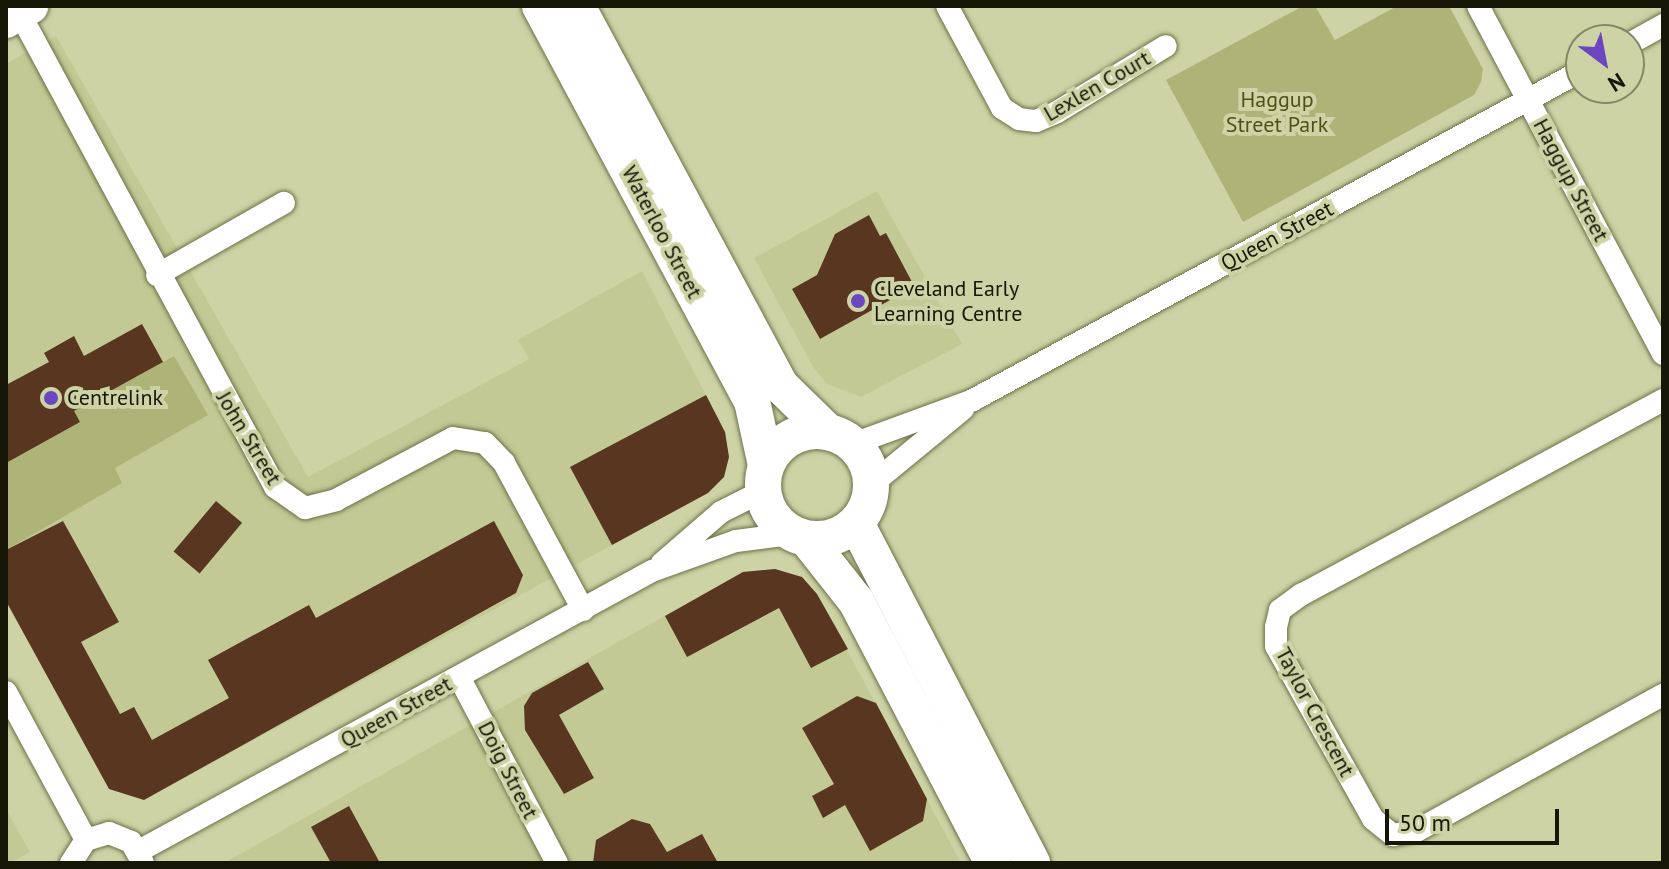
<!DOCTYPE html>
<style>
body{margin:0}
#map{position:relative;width:1669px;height:869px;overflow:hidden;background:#ced3a6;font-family:"PT Sans",sans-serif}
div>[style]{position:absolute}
.built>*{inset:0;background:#c3c995}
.green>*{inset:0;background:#aeb478}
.building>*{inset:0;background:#583620;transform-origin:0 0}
.roads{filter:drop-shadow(0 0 2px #6d7147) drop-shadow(0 0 2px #6d7147)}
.minor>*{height:22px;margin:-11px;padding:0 11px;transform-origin:11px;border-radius:11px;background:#fff}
.trunk>*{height:36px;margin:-18px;padding:0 18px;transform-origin:18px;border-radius:18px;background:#fff}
.trunk>.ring{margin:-18px;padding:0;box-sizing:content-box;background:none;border:36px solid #fff;border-radius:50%}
.dots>*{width:22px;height:22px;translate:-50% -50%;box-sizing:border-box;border:4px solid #ced3a6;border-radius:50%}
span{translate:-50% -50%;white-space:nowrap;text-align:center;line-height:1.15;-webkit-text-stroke:8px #ced3a6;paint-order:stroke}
.street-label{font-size:22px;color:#161707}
.park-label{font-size:22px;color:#4f5216}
.poi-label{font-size:22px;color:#161707}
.left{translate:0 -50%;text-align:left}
.frame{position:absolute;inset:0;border:8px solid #161707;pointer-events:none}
.north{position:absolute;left:1565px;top:24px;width:80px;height:80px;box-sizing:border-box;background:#ced3a6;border:2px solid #848866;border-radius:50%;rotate:148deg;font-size:22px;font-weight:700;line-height:32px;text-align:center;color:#161707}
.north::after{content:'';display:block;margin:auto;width:28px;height:36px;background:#6b46bf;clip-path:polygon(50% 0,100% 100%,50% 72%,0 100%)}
.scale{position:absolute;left:1385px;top:809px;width:174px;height:36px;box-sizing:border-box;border:4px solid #161707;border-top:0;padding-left:10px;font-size:24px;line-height:28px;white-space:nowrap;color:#161707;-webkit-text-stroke:6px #ced3a6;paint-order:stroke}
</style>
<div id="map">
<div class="built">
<i style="clip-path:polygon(56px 36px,308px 477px,529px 359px,518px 340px,642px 271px,725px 432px,729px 457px,724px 477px,708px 493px,144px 800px,109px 789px,6px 601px,6px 64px)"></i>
<i style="clip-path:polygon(877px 191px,962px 344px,861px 397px,827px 384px,813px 367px,754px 258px)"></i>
<i style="clip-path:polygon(775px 569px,802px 577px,817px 594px,961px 863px,224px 863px,743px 572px)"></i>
<i style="clip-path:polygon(6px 809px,30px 852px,10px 863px,6px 863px)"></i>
</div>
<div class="green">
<i style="clip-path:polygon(1303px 6px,1315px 6px,1335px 40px,1397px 6px,1449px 6px,1483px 69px,1481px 82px,1474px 95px,1243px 222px,1166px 80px)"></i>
<i style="clip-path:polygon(174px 356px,208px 415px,115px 468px,122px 483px,6px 550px,6px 463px,74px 411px)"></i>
</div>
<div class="building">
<i style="clip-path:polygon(869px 215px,880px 236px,886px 233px,912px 282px,910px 289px,820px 339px,792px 289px,817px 275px,835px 234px)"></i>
<i style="clip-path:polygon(142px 324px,163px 362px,74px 411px,80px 422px,6px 463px,6px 385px,49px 362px,44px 353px,74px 336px,84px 356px)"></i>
<i style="clip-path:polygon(706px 395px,725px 432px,729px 457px,724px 477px,708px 493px,612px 545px,570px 467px)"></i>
<i style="left:216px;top:501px;width:34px;height:66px;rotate:40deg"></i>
<i style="clip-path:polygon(63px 521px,119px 622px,81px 642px,120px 714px,134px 707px,152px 740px,229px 698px,208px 660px,309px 605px,316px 618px,494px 521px,523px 575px,516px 593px,144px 800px,109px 789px,6px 601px,6px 550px)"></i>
<i style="clip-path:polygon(775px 569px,802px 577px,817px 594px,848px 649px,811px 668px,779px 608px,687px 657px,665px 616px,743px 572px)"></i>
<i style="clip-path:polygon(588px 662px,604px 689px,559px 715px,594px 778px,564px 794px,525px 730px,524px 706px,532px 693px)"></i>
<i style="clip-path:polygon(857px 696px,876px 703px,927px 799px,923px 821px,870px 851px,845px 805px,823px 818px,812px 796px,834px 784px,802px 728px)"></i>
<i style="clip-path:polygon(349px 806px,380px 863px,331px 863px,311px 827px)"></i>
<i style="clip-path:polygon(632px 819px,650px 824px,667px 852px,702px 834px,718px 863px,593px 863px,596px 840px)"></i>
</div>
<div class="roads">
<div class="minor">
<i style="left:947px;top:6px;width:116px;rotate:61.7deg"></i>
<i style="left:1002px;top:108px;width:20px;rotate:33deg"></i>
<i style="left:1019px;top:119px;width:17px;rotate:7deg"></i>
<i style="left:1036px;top:121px;width:23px;rotate:-23deg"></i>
<i style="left:1057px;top:112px;width:127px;rotate:-31.2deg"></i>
<i style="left:1478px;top:6px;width:394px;rotate:62deg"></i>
<i style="left:19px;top:12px;width:540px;rotate:61.68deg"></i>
<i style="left:275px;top:487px;width:37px;rotate:35deg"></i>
<i style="left:305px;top:508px;width:32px;rotate:-14deg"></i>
<i style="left:336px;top:500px;width:132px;rotate:-27.9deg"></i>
<i style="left:453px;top:438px;width:32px;rotate:9deg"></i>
<i style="left:485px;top:443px;width:28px;rotate:46deg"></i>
<i style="left:504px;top:463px;width:167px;rotate:61.7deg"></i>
<i style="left:1629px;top:44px;width:39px;rotate:-29deg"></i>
<i style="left:157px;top:275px;width:146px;rotate:-29.6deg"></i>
<i style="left:1663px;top:400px;width:410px;rotate:151.7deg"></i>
<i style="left:1302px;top:594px;width:27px;rotate:144deg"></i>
<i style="left:1280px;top:610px;width:17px;rotate:103deg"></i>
<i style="left:1276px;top:627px;width:19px;rotate:90deg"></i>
<i style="left:1276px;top:646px;width:198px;rotate:60.7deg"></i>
<i style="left:1373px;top:819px;width:26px;rotate:39deg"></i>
<i style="left:1393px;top:835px;width:25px;rotate:-11deg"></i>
<i style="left:1418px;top:830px;width:280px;rotate:-28.9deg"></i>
<i style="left:853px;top:444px;width:128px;rotate:-20.1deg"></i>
<i style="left:973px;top:400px;width:691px;rotate:-28.42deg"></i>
<i style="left:872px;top:484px;width:118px;rotate:-39.5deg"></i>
<i style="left:662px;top:563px;width:78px;rotate:-40.8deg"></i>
<i style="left:721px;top:512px;width:47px;rotate:-26.6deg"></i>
<i style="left:459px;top:677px;width:210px;rotate:62.2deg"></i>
<i style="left:6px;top:692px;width:168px;rotate:61.6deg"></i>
<i style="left:139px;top:851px;width:584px;rotate:-28.63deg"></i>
<i style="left:652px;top:571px;width:89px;rotate:-19.7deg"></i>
<i style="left:736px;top:541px;width:55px;rotate:-7.3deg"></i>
<i style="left:71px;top:863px;width:27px;rotate:-57deg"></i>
<i style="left:86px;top:840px;width:24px;rotate:-17deg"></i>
<i style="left:109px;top:833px;width:24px;rotate:22deg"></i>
<i style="left:131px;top:842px;width:24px;rotate:60deg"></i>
</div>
<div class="trunk">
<i style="left:540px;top:6px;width:448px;rotate:61.8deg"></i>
<i style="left:752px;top:401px;width:66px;rotate:77.7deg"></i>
<i style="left:577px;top:6px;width:431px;rotate:61.8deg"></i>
<i style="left:781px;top:386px;width:66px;rotate:44.4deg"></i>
<i style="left:6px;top:20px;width:28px;rotate:-30deg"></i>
<i class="ring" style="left:763px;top:431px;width:72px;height:72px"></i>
<i style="left:856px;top:523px;width:383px;rotate:62.6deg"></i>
<i style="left:807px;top:539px;width:79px;rotate:51.7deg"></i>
<i style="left:856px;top:601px;width:296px;rotate:62.4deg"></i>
</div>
</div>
<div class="dots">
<i style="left:858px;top:301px;background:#6b46bf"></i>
<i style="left:51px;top:398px;background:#6b46bf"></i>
</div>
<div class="street-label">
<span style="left:1097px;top:86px;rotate:-30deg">Lexlen Court</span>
<span style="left:1571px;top:180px;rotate:62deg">Haggup Street</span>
<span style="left:662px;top:232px;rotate:62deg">Waterloo Street</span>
<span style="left:1277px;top:236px;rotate:-28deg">Queen Street</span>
<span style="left:249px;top:438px;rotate:59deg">John Street</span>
<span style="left:396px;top:712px;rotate:-29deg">Queen Street</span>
<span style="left:1315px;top:712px;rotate:62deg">Taylor Crescent</span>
<span style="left:508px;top:770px;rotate:63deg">Doig Street</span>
</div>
<div class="park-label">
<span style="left:1277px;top:112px">Haggup<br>Street Park</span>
</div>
<div class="poi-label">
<span class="left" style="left:874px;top:301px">Cleveland Early<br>Learning Centre</span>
<span class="left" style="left:67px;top:398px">Centrelink</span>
</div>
<div class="frame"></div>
<div class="north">N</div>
<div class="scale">50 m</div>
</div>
